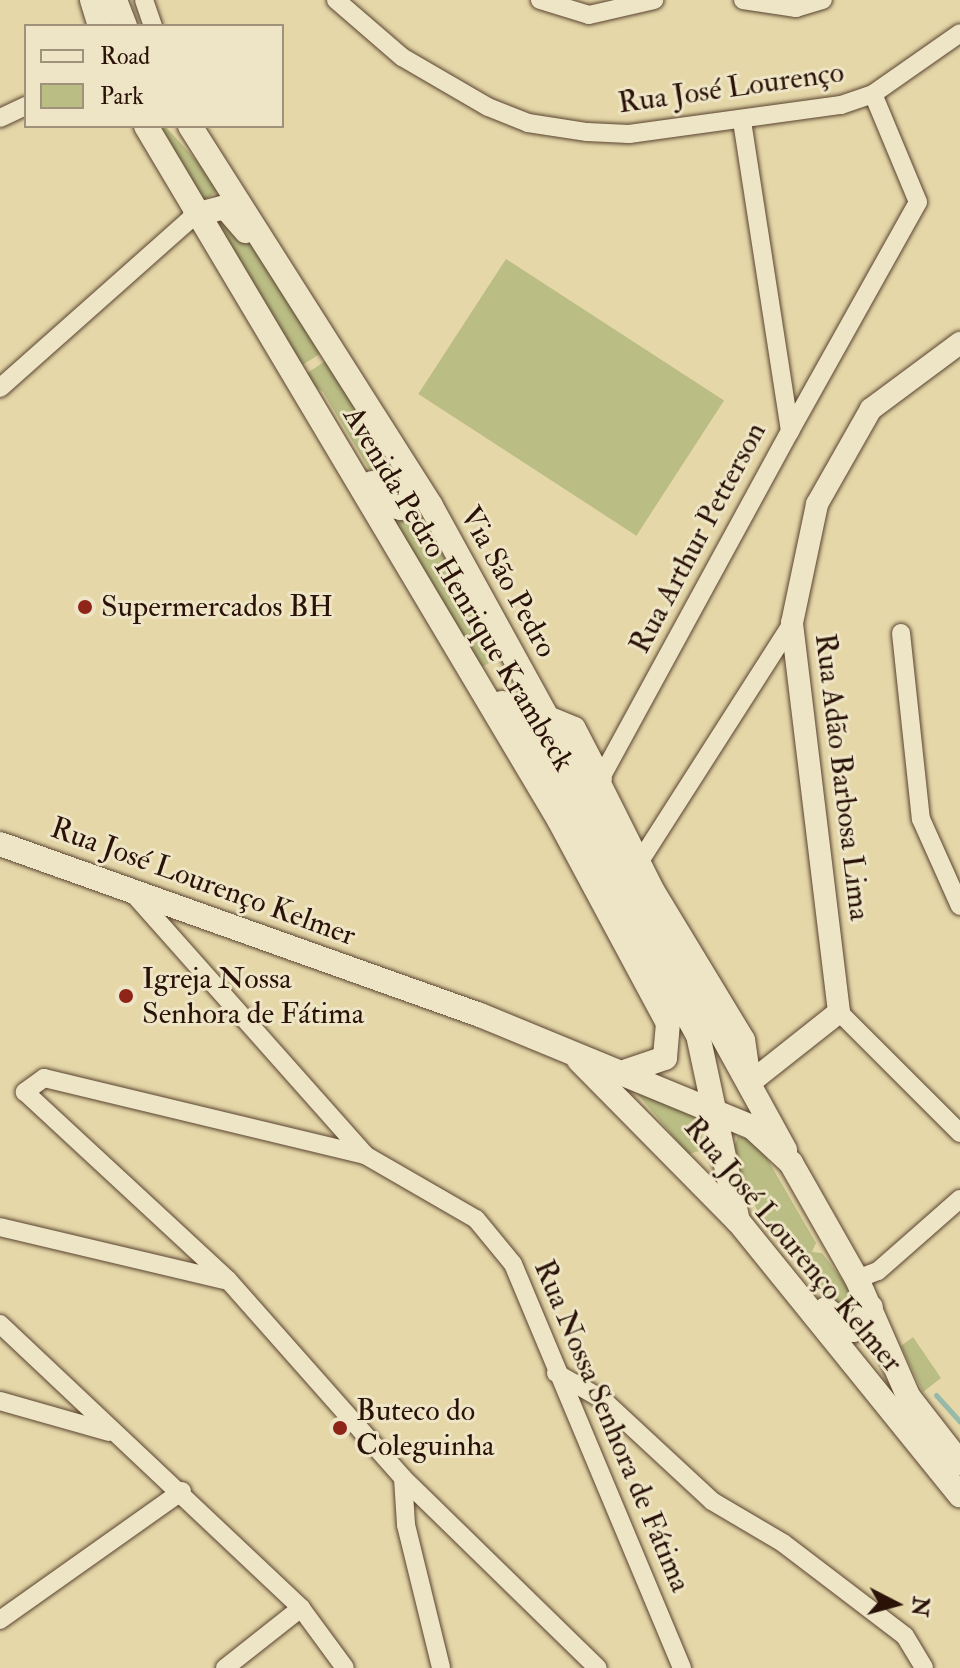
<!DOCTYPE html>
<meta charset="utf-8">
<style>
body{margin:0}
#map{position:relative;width:960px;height:1668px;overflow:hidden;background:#e5d7a8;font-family:"IM FELL Double Pica",serif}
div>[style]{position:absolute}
.green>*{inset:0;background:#babd84;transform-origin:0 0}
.stream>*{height:5px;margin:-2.5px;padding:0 2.5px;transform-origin:2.5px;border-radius:2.5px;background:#96b9aa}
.roads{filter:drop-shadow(0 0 2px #594330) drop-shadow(0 0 2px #594330)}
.minor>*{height:18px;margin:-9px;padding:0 9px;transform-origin:9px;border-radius:9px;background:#eee5c6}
.tertiary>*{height:22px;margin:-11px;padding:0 11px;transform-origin:11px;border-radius:11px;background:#eee5c6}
.secondary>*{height:24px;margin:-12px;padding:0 12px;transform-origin:12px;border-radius:12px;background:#eee5c6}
.dots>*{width:22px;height:22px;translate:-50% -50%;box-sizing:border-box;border:4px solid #eee5c6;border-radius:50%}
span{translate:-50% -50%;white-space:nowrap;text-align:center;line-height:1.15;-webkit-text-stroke:6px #eee5c6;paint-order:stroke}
.street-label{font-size:30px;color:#2a1208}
.poi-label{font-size:30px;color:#2a1208}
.left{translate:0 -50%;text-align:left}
.legend{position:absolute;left:24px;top:24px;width:260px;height:104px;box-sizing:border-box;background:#eee5c6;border:2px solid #a0917a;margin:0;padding:10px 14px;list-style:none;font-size:24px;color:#2a1208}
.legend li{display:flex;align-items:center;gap:16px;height:40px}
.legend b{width:40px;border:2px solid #a0917a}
.north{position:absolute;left:856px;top:1564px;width:80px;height:80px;-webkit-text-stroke:6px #eee5c6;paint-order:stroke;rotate:96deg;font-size:22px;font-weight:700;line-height:32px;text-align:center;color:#2a1208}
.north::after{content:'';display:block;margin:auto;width:28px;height:36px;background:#2a1208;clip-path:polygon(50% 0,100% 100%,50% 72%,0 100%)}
</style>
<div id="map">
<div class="green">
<i style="clip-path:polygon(154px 126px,165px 126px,222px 189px,198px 203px)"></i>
<i style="clip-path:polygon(220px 217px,233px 219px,323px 352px,296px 369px,217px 226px)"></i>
<i style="left:506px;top:259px;width:260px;height:161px;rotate:33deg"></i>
<i style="clip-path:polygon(327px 360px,401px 485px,398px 497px,385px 496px,323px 392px,301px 377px)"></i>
<i style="left:418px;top:511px;width:167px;height:28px;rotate:60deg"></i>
<i style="clip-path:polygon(635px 1091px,700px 1114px,703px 1150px,688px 1154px)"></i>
<i style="clip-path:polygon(738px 1136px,757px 1141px,816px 1243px,812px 1252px,822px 1253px,859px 1302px,857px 1313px,841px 1316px,762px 1222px,732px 1152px)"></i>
<i style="clip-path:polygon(913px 1337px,941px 1378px,923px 1392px,901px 1346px)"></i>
</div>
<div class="stream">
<i style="left:936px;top:1395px;width:36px;rotate:48deg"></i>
</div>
<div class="roads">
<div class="minor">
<i style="left:144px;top:0;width:28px;rotate:71deg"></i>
<i style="left:336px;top:0;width:87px;rotate:40.8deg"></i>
<i style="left:402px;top:57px;width:99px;rotate:30.2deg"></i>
<i style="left:488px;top:107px;width:43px;rotate:21.8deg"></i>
<i style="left:528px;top:123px;width:60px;rotate:8.7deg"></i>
<i style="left:587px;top:132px;width:42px;rotate:2.7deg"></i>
<i style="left:629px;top:134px;width:214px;rotate:-7.8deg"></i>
<i style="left:841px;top:105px;width:34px;rotate:-19deg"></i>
<i style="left:873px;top:94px;width:106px;rotate:-35deg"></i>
<i style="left:540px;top:0;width:51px;rotate:17deg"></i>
<i style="left:589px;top:15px;width:67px;rotate:-13deg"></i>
<i style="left:743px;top:0;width:54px;rotate:8.6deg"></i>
<i style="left:796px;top:8px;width:28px;rotate:-17deg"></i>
<i style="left:0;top:118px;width:29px;rotate:-25deg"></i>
<i style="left:742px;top:121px;width:314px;rotate:81.2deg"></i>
<i style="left:790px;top:431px;width:396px;rotate:118.6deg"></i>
<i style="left:600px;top:779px;width:123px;rotate:63.4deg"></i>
<i style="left:655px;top:889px;width:175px;rotate:58.8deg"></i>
<i style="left:746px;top:1039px;width:42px;rotate:81.9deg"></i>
<i style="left:0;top:388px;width:261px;rotate:-41.6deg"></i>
<i style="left:790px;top:431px;width:262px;rotate:-60.8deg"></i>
<i style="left:918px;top:202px;width:117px;rotate:-112.6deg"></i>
<i style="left:901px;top:633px;width:187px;rotate:83.9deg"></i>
<i style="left:921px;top:819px;width:95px;rotate:65.9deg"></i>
<i style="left:642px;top:858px;width:279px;rotate:-57.4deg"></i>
<i style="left:131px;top:891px;width:353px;rotate:48.4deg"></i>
<i style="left:365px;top:1155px;width:128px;rotate:30deg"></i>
<i style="left:476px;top:1219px;width:58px;rotate:50.6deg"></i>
<i style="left:513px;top:1264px;width:438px;rotate:67.3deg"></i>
<i style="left:839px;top:1012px;width:171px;rotate:45deg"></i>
<i style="left:365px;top:1155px;width:330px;rotate:-166.5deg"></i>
<i style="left:44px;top:1078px;width:24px;rotate:144deg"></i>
<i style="left:25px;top:1092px;width:277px;rotate:42.8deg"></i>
<i style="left:228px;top:1280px;width:264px;rotate:48.5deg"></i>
<i style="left:403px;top:1478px;width:272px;rotate:44.3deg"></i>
<i style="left:0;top:1227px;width:231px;rotate:13.3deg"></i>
<i style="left:857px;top:1279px;width:22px;rotate:-21deg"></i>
<i style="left:878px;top:1271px;width:109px;rotate:-41.3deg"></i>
<i style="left:0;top:1324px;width:414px;rotate:43.3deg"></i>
<i style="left:301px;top:1608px;width:74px;rotate:53.7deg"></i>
<i style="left:556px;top:1373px;width:53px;rotate:29.5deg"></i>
<i style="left:602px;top:1399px;width:150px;rotate:42.8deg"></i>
<i style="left:712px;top:1501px;width:82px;rotate:30.6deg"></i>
<i style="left:783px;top:1543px;width:153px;rotate:37.3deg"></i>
<i style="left:905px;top:1636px;width:37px;rotate:59deg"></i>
<i style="left:0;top:1401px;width:113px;rotate:15.9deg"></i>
<i style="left:403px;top:1478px;width:47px;rotate:86.3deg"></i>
<i style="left:406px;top:1525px;width:147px;rotate:76.2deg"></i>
<i style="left:0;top:1620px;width:223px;rotate:-35.3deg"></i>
<i style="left:225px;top:1668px;width:97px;rotate:-38.3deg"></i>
</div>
<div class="tertiary">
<i style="left:752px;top:1081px;width:111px;rotate:-38.4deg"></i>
<i style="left:839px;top:1012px;width:392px;rotate:-96.9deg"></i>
<i style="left:792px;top:623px;width:122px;rotate:-78.1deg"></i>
<i style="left:817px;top:504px;width:109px;rotate:-60.4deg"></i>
<i style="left:871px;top:409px;width:111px;rotate:-36.6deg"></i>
</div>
<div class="secondary">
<i style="left:92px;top:0;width:27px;rotate:73deg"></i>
<i style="left:115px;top:0;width:28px;rotate:69deg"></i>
<i style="left:146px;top:126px;width:808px;rotate:59.24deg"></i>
<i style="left:559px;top:820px;width:230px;rotate:61.8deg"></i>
<i style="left:668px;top:1023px;width:35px;rotate:95deg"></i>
<i style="left:665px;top:1058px;width:40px;rotate:161.1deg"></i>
<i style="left:190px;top:126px;width:450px;rotate:57.6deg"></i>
<i style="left:431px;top:506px;width:735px;rotate:61.2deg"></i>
<i style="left:195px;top:215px;width:31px;rotate:-15deg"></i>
<i style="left:225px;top:207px;width:32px;rotate:49deg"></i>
<i style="left:372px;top:483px;width:25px;rotate:58deg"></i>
<i style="left:385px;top:504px;width:16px;rotate:14deg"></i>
<i style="left:401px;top:508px;width:11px;rotate:-38deg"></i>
<i style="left:410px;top:501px;width:23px;rotate:-83deg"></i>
<i style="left:502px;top:703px;width:38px;rotate:47deg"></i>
<i style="left:528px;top:731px;width:348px;rotate:60.8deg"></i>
<i style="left:698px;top:1035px;width:190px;rotate:77.9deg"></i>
<i style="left:545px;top:717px;width:31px;rotate:22deg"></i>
<i style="left:574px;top:729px;width:56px;rotate:62.5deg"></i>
<i style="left:0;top:844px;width:510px;rotate:19.61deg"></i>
<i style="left:480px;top:1015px;width:294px;rotate:22.4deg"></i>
<i style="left:752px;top:1127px;width:53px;rotate:42.7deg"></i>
<i style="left:791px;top:1163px;width:133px;rotate:60.4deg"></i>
<i style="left:857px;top:1279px;width:128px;rotate:66.4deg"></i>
<i style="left:908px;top:1396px;width:85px;rotate:52.2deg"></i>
<i style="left:579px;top:1060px;width:226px;rotate:45.4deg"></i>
<i style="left:738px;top:1221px;width:353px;rotate:51deg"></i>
<i style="left:826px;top:1309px;width:34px;rotate:38deg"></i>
<i style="left:853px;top:1330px;width:29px;rotate:-52deg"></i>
</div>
</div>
<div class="dots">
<i style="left:85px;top:607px;background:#8f2418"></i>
<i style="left:126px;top:996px;background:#8f2418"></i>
<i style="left:340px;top:1428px;background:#8f2418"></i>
</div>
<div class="street-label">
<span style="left:731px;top:88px;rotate:-8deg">Rua José Lourenço</span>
<span style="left:698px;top:538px;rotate:-62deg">Rua Arthur Petterson</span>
<span style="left:508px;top:582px;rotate:61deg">Via São Pedro</span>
<span style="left:458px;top:589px;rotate:59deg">Avenida Pedro Henrique Krambeck</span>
<span style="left:842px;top:777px;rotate:83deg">Rua Adão Barbosa Lima</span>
<span style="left:203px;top:882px;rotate:20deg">Rua José Lourenço Kelmer</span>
<span style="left:793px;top:1245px;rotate:50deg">Rua José Lourenço Kelmer</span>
<span style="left:612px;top:1426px;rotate:67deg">Rua Nossa Senhora de Fátima</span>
</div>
<div class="poi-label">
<span class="left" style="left:101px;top:607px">Supermercados BH</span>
<span class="left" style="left:142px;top:996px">Igreja Nossa<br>Senhora de Fátima</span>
<span class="left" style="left:356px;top:1428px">Buteco do<br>Coleguinha</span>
</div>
<ul class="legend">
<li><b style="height:10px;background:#eee5c6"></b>Road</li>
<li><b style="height:22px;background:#babd84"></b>Park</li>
</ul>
<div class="north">N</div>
</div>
